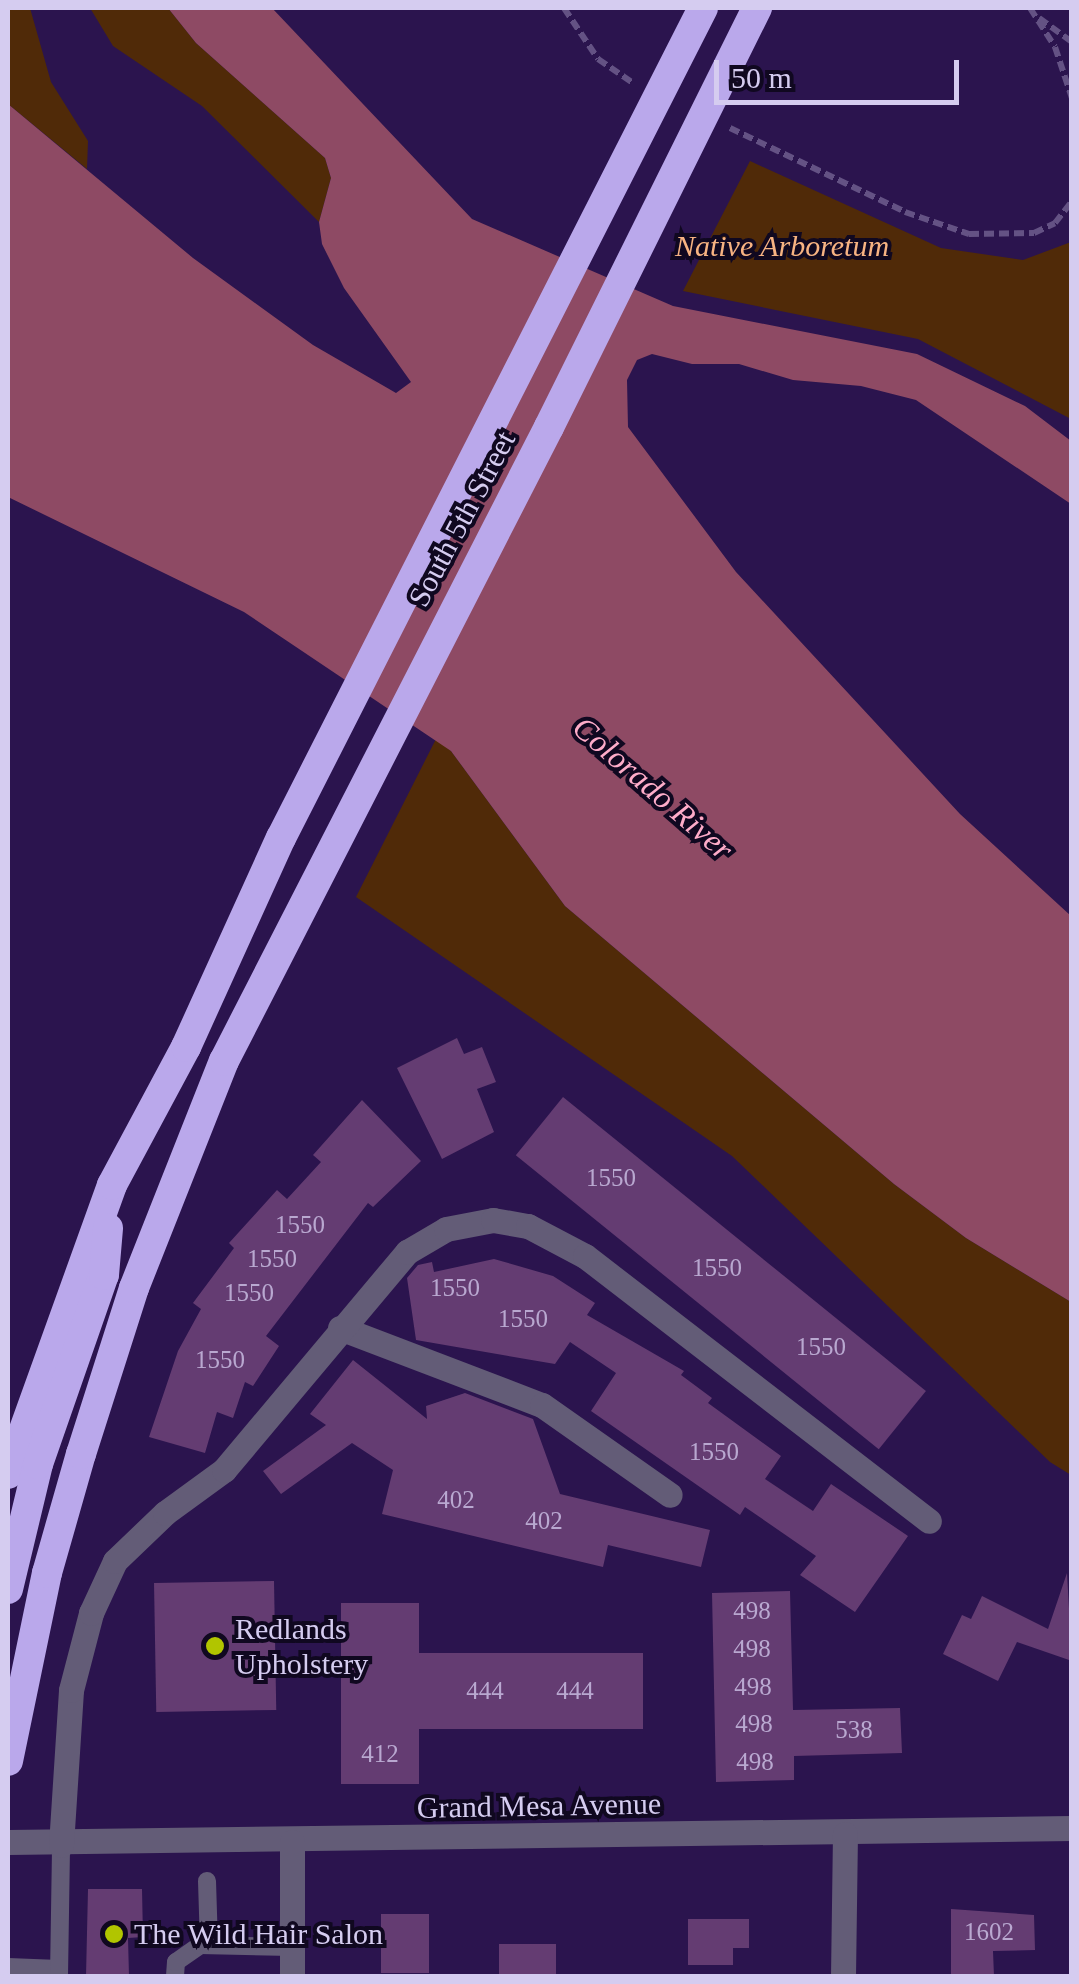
<!DOCTYPE html>
<style>
body{margin:0}
#map{position:relative;width:1079px;height:1984px;overflow:hidden;background:#2b144e;font-family:"Times New Roman",serif}
div>[style]{position:absolute}
.green>*{inset:0;background:#502a08}
.water>*{inset:0;background:#8e4a64}
.building>*{inset:0;background:#643c72;transform-origin:0 0}
.path>*{height:6px;margin-top:-3px;transform-origin:0;background:repeating-linear-gradient(90deg,#645284 0 10px,transparent 0 15px)}
.lane>*{height:18px;margin:-9px;padding:0 9px;transform-origin:9px;border-radius:9px;background:#635c77}
.street>*{height:25px;margin:-12.5px;padding:0 12.5px;transform-origin:12.5px;border-radius:12.5px;background:#635c77}
.highway>*{height:30px;margin:-15px;padding:0 15px;transform-origin:15px;border-radius:15px;background:#baa8eb}
.highway-bridge>*{height:30px;margin:-15px;padding:0 15px;transform-origin:15px;border-radius:15px;background:#baa8eb}
.dots>*{width:28px;height:28px;translate:-50% -50%;box-sizing:border-box;border:5px solid #100820;border-radius:50%}
span{translate:-50% -50%;white-space:nowrap;text-align:center;line-height:1.15;-webkit-text-stroke:8px #100820;paint-order:stroke}
.number-label{font-size:25px;color:#b9a8d0}
.number-label span{-webkit-text-stroke-width:0}
.park-label{font-size:30px;color:#f7b382;font-style:italic}
.street-label{font-size:30px;color:#d5ccf0}
.poi-label{font-size:30px;color:#d5ccf0}
.left{translate:0 -50%;text-align:left}
.water-label{font-size:32px;color:#feacc9;font-style:italic}
.frame{position:absolute;inset:0;border:10px solid #d5ccf0;pointer-events:none}
.scale{position:absolute;left:714px;top:60px;width:245px;height:45px;box-sizing:border-box;border:5px solid #d5ccf0;border-top:0;padding-left:12px;font-size:30px;line-height:35px;white-space:nowrap;color:#d5ccf0;-webkit-text-stroke:8px #100820;paint-order:stroke}
</style>
<div id="map">
<div class="green">
<i style="clip-path:polygon(8px 8px,30px 8px,51px 82px,88px 141px,87px 169px,8px 104px)"></i>
<i style="clip-path:polygon(90px 8px,168px 8px,196px 43px,325px 158px,331px 178px,319px 222px,202px 106px,113px 46px)"></i>
<i style="clip-path:polygon(750px 161px,941px 248px,1023px 260px,1071px 242px,1071px 419px,918px 339px,683px 291px)"></i>
<i style="clip-path:polygon(436px 739px,451px 751px,565px 906px,894px 1184px,966px 1238px,1071px 1302px,1071px 1475px,1050px 1462px,732px 1156px,356px 897px)"></i>
</div>
<div class="water">
<i style="clip-path:polygon(168px 8px,272px 8px,472px 219px,673px 306px,917px 354px,1025px 406px,1071px 441px,1071px 504px,916px 400px,861px 386px,793px 380px,739px 364px,692px 364px,652px 354px,637px 360px,627px 380px,628px 427px,736px 572px,960px 814px,1071px 916px,1071px 1302px,966px 1238px,894px 1184px,565px 906px,451px 751px,244px 612px,8px 497px,8px 104px,193px 258px,313px 345px,396px 393px,411px 382px,344px 288px,322px 244px,319px 222px,331px 178px,325px 158px,196px 43px)"></i>
</div>
<div class="building">
<i style="clip-path:polygon(457px 1038px,464px 1054px,482px 1047px,496px 1082px,477px 1089px,494px 1132px,442px 1159px,397px 1068px)"></i>
<i style="left:563px;top:1097px;width:467px;height:75px;rotate:39deg"></i>
<i style="clip-path:polygon(362px 1100px,421px 1161px,373px 1207px,368px 1203px,266px 1336px,279px 1346px,253px 1386px,245px 1382px,233px 1418px,217px 1412px,205px 1453px,149px 1437px,178px 1351px,201px 1309px,193px 1303px,234px 1248px,229px 1243px,277px 1190px,287px 1199px,321px 1162px,313px 1155px)"></i>
<i style="clip-path:polygon(494px 1259px,553px 1276px,595px 1303px,587px 1315px,684px 1371px,681px 1375px,712px 1398px,708px 1403px,781px 1456px,765px 1479px,813px 1511px,831px 1484px,908px 1536px,855px 1612px,800px 1575px,816px 1556px,745px 1507px,740px 1515px,591px 1411px,616px 1373px,570px 1342px,555px 1364px,416px 1340px,407px 1278px,418px 1265px,432px 1262px,434px 1272px)"></i>
<i style="clip-path:polygon(353px 1360px,427px 1419px,426px 1406px,465px 1393px,533px 1419px,560px 1494px,710px 1530px,701px 1567px,608px 1545px,603px 1567px,382px 1514px,393px 1470px,352px 1443px,281px 1494px,263px 1471px,326px 1425px,310px 1414px)"></i>
<i style="clip-path:polygon(1067px 1573px,1072px 1661px,1017px 1642px,998px 1681px,943px 1654px,962px 1615px,971px 1619px,982px 1596px,1048px 1629px)"></i>
<i style="left:274px;top:1581px;width:129px;height:120px;rotate:89deg"></i>
<i style="clip-path:polygon(790px 1591px,793px 1710px,900px 1708px,902px 1753px,794px 1756px,794px 1780px,716px 1782px,712px 1593px)"></i>
<i style="clip-path:polygon(341px 1603px,419px 1603px,419px 1653px,643px 1653px,643px 1729px,419px 1729px,419px 1784px,341px 1784px)"></i>
<i style="clip-path:polygon(88px 1889px,142px 1889px,143px 1937px,128px 1938px,129px 1976px,86px 1976px)"></i>
<i style="clip-path:polygon(951px 1909px,1034px 1915px,1035px 1950px,993px 1951px,994px 1976px,951px 1976px)"></i>
<i style="left:381px;top:1914px;width:48px;height:59px"></i>
<i style="clip-path:polygon(688px 1919px,749px 1919px,749px 1948px,733px 1948px,733px 1965px,688px 1965px)"></i>
<i style="left:499px;top:1944px;width:57px;height:32px"></i>
</div>
<div class="path">
<i style="left:564px;top:8px;width:61px;rotate:56.3deg"></i>
<i style="left:598px;top:59px;width:42px;rotate:34.4deg"></i>
<i style="left:1030px;top:8px;width:46px;rotate:57.3deg"></i>
<i style="left:1055px;top:47px;width:54px;rotate:71.6deg"></i>
<i style="left:1039px;top:18px;width:41px;rotate:36deg"></i>
<i style="left:730px;top:128px;width:194px;rotate:25.6deg"></i>
<i style="left:905px;top:212px;width:68px;rotate:19deg"></i>
<i style="left:969px;top:234px;width:65px;rotate:-0.9deg"></i>
<i style="left:1034px;top:233px;width:23px;rotate:-25deg"></i>
<i style="left:1055px;top:223px;width:28px;rotate:-52deg"></i>
</div>
<div class="lane">
<i style="left:207px;top:1881px;width:64px;rotate:88.2deg"></i>
<i style="left:8px;top:1967px;width:51px;rotate:2.2deg"></i>
<i style="left:59px;top:1976px;width:131px;rotate:-89.1deg"></i>
<i style="left:175px;top:1976px;width:14px;rotate:-86deg"></i>
<i style="left:176px;top:1962px;width:29px;rotate:-35deg"></i>
<i style="left:200px;top:1945px;width:92px;rotate:1.2deg"></i>
</div>
<div class="street">
<i style="left:340px;top:1328px;width:216px;rotate:20.9deg"></i>
<i style="left:542px;top:1405px;width:156px;rotate:35.1deg"></i>
<i style="left:8px;top:1842px;width:1064px;rotate:-0.75deg"></i>
<i style="left:292px;top:1842px;width:134px;rotate:90deg"></i>
<i style="left:61px;top:1845px;width:155px;rotate:-86.3deg"></i>
<i style="left:71px;top:1690px;width:80px;rotate:-75.4deg"></i>
<i style="left:91px;top:1613px;width:57px;rotate:-65.2deg"></i>
<i style="left:115px;top:1561px;width:69px;rotate:-43.8deg"></i>
<i style="left:165px;top:1513px;width:73px;rotate:-36.1deg"></i>
<i style="left:224px;top:1470px;width:285px;rotate:-50deg"></i>
<i style="left:407px;top:1252px;width:45px;rotate:-30.5deg"></i>
<i style="left:446px;top:1229px;width:48px;rotate:-10.8deg"></i>
<i style="left:493px;top:1220px;width:36px;rotate:10deg"></i>
<i style="left:528px;top:1226px;width:64px;rotate:27.8deg"></i>
<i style="left:585px;top:1256px;width:434px;rotate:37.6deg"></i>
<i style="left:843px;top:1976px;width:142px;rotate:-89.2deg"></i>
</div>
<div class="highway">
<i style="left:8px;top:1474px;width:307px;rotate:-70.2deg"></i>
<i style="left:112px;top:1185px;width:157px;rotate:-61.8deg"></i>
<i style="left:186px;top:1047px;width:230px;rotate:-65.6deg"></i>
<i style="left:8px;top:1589px;width:129px;rotate:-76.5deg"></i>
<i style="left:38px;top:1464px;width:200px;rotate:-70.8deg"></i>
<i style="left:104px;top:1275px;width:47px;rotate:-85.1deg"></i>
<i style="left:8px;top:1761px;width:192px;rotate:-78.3deg"></i>
<i style="left:47px;top:1573px;width:124px;rotate:-74.1deg"></i>
<i style="left:81px;top:1454px;width:174px;rotate:-72.3deg"></i>
<i style="left:134px;top:1288px;width:244px;rotate:-68.4deg"></i>
<i style="left:224px;top:1061px;width:712px;rotate:-62.86deg"></i>
</div>
<div class="highway-bridge">
<i style="left:549px;top:427px;width:468px;rotate:-63.6deg"></i>
<i style="left:281px;top:838px;width:931px;rotate:-63.05deg"></i>
</div>
<div class="dots">
<i style="left:215px;top:1646px;background:#b1c500"></i>
<i style="left:114px;top:1934px;background:#b1c500"></i>
</div>
<div class="number-label">
<span style="left:611px;top:1178px">1550</span>
<span style="left:300px;top:1225px">1550</span>
<span style="left:272px;top:1259px">1550</span>
<span style="left:717px;top:1268px">1550</span>
<span style="left:455px;top:1288px">1550</span>
<span style="left:249px;top:1293px">1550</span>
<span style="left:523px;top:1319px">1550</span>
<span style="left:821px;top:1347px">1550</span>
<span style="left:220px;top:1360px">1550</span>
<span style="left:714px;top:1452px">1550</span>
<span style="left:456px;top:1500px">402</span>
<span style="left:544px;top:1521px">402</span>
<span style="left:752px;top:1611px">498</span>
<span style="left:752px;top:1649px">498</span>
<span style="left:753px;top:1687px">498</span>
<span style="left:485px;top:1691px">444</span>
<span style="left:575px;top:1691px">444</span>
<span style="left:754px;top:1724px">498</span>
<span style="left:854px;top:1730px">538</span>
<span style="left:380px;top:1754px">412</span>
<span style="left:755px;top:1762px">498</span>
<span style="left:989px;top:1932px">1602</span>
</div>
<div class="park-label">
<span style="left:782px;top:246px">Native Arboretum</span>
</div>
<div class="street-label">
<span style="left:462px;top:519px;rotate:-62deg">South 5th Street</span>
<span style="left:539px;top:1806px;rotate:-1deg">Grand Mesa Avenue</span>
</div>
<div class="poi-label">
<span class="left" style="left:235px;top:1646px">Redlands<br>Upholstery</span>
<span class="left" style="left:134px;top:1934px">The Wild Hair Salon</span>
</div>
<div class="water-label">
<span style="left:653px;top:788px;rotate:41deg">Colorado River</span>
</div>
<div class="frame"></div>
<div class="scale">50 m</div>
</div>
